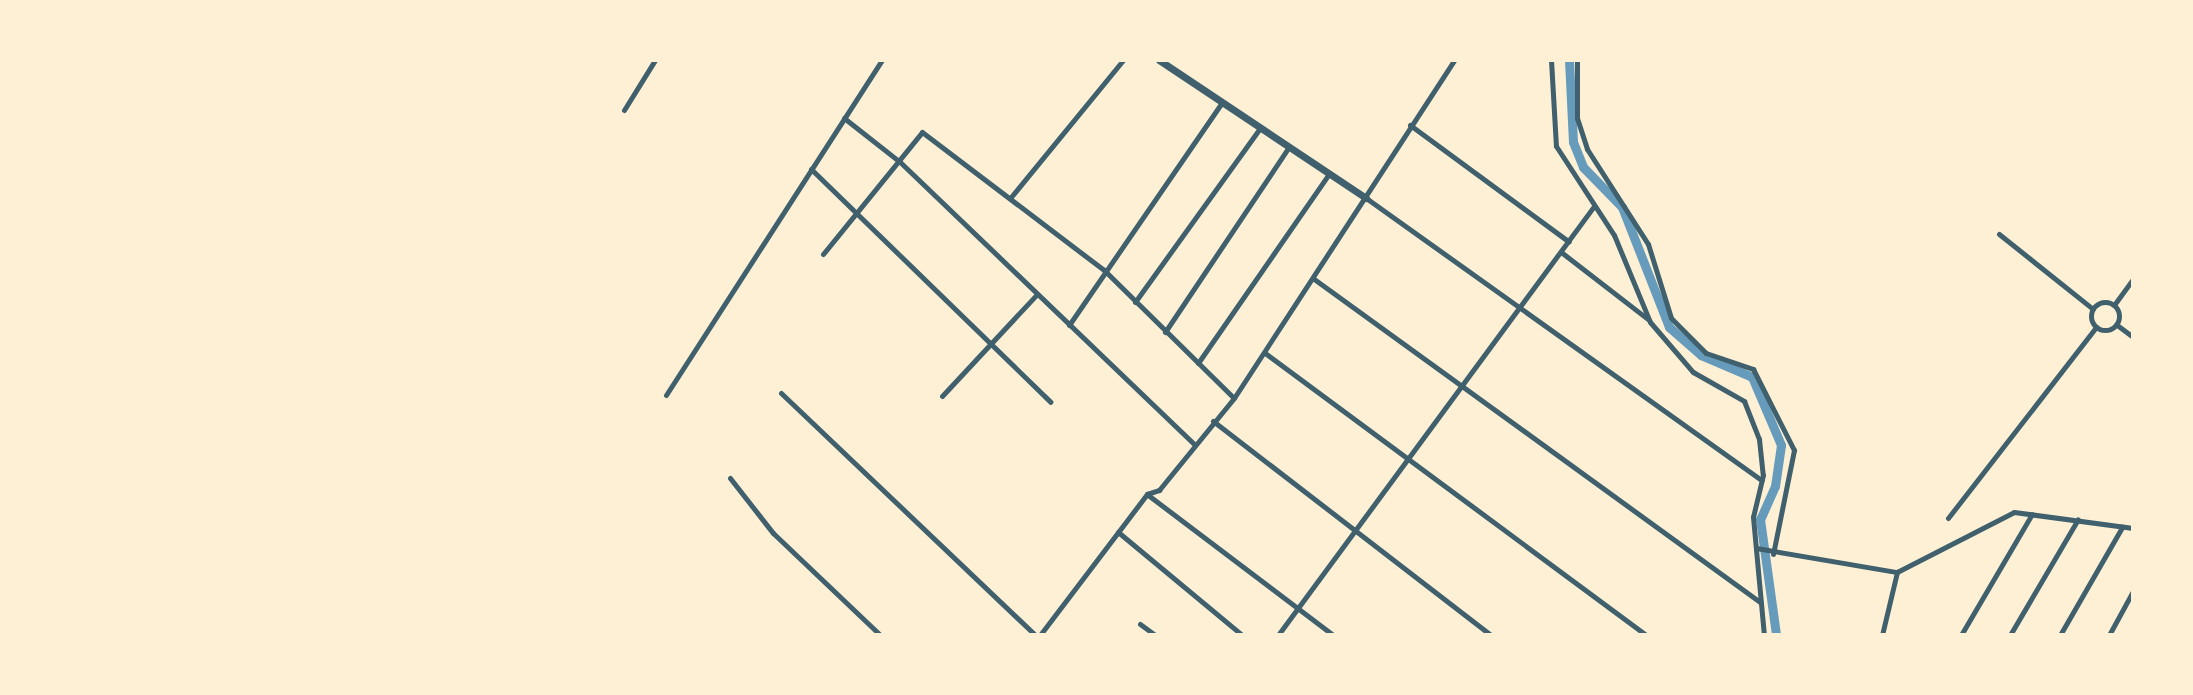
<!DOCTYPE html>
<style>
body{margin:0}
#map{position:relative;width:2193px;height:695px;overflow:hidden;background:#fdf0d5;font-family:"Source Serif 4",serif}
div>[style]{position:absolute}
.canal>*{height:9px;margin:-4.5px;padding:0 4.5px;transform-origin:4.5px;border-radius:4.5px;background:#669bbc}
.minor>*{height:5px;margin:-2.5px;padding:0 2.5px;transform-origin:2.5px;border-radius:2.5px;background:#3f606c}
.minor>.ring{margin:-2.5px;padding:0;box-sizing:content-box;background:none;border:5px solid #3f606c;border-radius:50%}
.tertiary>*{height:7px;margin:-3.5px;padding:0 3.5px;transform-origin:3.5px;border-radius:3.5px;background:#3f606c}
span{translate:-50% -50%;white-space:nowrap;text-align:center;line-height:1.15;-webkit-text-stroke:8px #fdf0d5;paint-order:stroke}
.frame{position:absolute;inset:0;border:62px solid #fdf0d5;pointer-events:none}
</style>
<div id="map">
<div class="canal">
<i style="left:1569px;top:60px;width:82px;rotate:87.2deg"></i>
<i style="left:1573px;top:142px;width:27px;rotate:68deg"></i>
<i style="left:1583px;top:167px;width:56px;rotate:45.7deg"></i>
<i style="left:1622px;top:207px;width:129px;rotate:68.6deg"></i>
<i style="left:1669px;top:327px;width:43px;rotate:41.2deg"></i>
<i style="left:1701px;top:355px;width:56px;rotate:23.3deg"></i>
<i style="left:1752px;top:377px;width:74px;rotate:66.9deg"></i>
<i style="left:1781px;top:445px;width:41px;rotate:98.3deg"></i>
<i style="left:1775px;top:486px;width:36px;rotate:114deg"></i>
<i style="left:1760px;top:519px;width:117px;rotate:82.1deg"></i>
</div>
<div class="minor">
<i style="left:1551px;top:60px;width:86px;rotate:86.7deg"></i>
<i style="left:1556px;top:146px;width:106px;rotate:56.9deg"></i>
<i style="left:1614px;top:235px;width:94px;rotate:67.5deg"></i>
<i style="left:1650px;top:322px;width:66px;rotate:49.3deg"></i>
<i style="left:1693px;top:372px;width:59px;rotate:29.6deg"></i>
<i style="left:1744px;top:401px;width:41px;rotate:68.5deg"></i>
<i style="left:1759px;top:439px;width:36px;rotate:84deg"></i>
<i style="left:1763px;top:475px;width:43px;rotate:103.4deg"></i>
<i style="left:1753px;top:517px;width:119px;rotate:84.7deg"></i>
<i style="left:1577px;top:60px;width:58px;rotate:90deg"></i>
<i style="left:1577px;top:118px;width:33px;rotate:72deg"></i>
<i style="left:1587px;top:149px;width:113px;rotate:57.3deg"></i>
<i style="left:1648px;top:244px;width:77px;rotate:72.7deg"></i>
<i style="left:1671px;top:318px;width:49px;rotate:45deg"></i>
<i style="left:1706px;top:353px;width:50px;rotate:18.8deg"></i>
<i style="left:1753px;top:369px;width:91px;rotate:63.2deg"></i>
<i style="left:1794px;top:450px;width:106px;rotate:101.4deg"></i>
<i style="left:624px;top:110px;width:59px;rotate:-58.2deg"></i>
<i style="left:844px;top:118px;width:71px;rotate:38.2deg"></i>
<i style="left:900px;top:162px;width:407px;rotate:43.8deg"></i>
<i style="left:1410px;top:125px;width:197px;rotate:36.3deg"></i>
<i style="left:811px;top:169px;width:334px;rotate:44.2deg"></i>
<i style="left:1011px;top:197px;width:177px;rotate:-50.7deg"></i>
<i style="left:1366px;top:198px;width:486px;rotate:35.5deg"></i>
<i style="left:1999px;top:234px;width:120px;rotate:38.6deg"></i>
<i style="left:1561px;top:252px;width:111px;rotate:37.7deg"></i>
<i style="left:823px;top:254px;width:157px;rotate:-50.9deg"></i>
<i style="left:922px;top:132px;width:228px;rotate:37.2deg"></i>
<i style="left:1104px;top:270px;width:182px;rotate:44.6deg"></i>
<i style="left:1314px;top:279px;width:551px;rotate:35.91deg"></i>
<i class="ring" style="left:2091px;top:302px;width:23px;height:23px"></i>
<i style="left:1135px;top:302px;width:214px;rotate:-54.3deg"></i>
<i style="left:2114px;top:305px;width:32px;rotate:-54deg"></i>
<i style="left:1069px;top:325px;width:270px;rotate:-55.5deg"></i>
<i style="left:2117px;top:325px;width:20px;rotate:37deg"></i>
<i style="left:1165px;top:332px;width:223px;rotate:-56.2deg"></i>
<i style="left:1265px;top:353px;width:474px;rotate:36.5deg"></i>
<i style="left:1198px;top:363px;width:230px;rotate:-55.3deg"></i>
<i style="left:781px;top:393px;width:351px;rotate:43.6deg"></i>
<i style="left:666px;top:395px;width:399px;rotate:-57.2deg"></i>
<i style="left:942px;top:396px;width:139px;rotate:-47deg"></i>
<i style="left:1213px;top:421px;width:351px;rotate:37.6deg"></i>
<i style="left:730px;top:478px;width:70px;rotate:52deg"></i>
<i style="left:773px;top:533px;width:148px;rotate:43.6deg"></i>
<i style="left:1148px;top:495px;width:232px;rotate:37.1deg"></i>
<i style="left:1948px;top:518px;width:242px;rotate:-52.2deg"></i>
<i style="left:1118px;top:532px;width:161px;rotate:39.7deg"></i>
<i style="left:1756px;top:548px;width:143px;rotate:9.7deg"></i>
<i style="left:1897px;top:572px;width:131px;rotate:-27.1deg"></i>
<i style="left:2014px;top:512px;width:120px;rotate:7.7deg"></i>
<i style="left:1140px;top:624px;width:19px;rotate:36deg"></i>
<i style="left:1040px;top:635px;width:177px;rotate:-52.8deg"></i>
<i style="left:1147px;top:494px;width:13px;rotate:-18deg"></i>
<i style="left:1159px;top:490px;width:119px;rotate:-50.8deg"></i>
<i style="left:1234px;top:398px;width:403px;rotate:-56.9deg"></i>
<i style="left:1278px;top:635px;width:533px;rotate:-53.62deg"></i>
<i style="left:1882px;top:635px;width:65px;rotate:-76.6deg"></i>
<i style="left:1961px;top:635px;width:140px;rotate:-59.6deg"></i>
<i style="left:2010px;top:635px;width:134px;rotate:-59.6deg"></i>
<i style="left:2060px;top:635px;width:125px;rotate:-60.1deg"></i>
<i style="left:2109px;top:635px;width:50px;rotate:-61.4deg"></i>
</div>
<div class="tertiary">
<i style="left:1159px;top:60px;width:249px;rotate:33.7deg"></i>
</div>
<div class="frame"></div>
</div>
